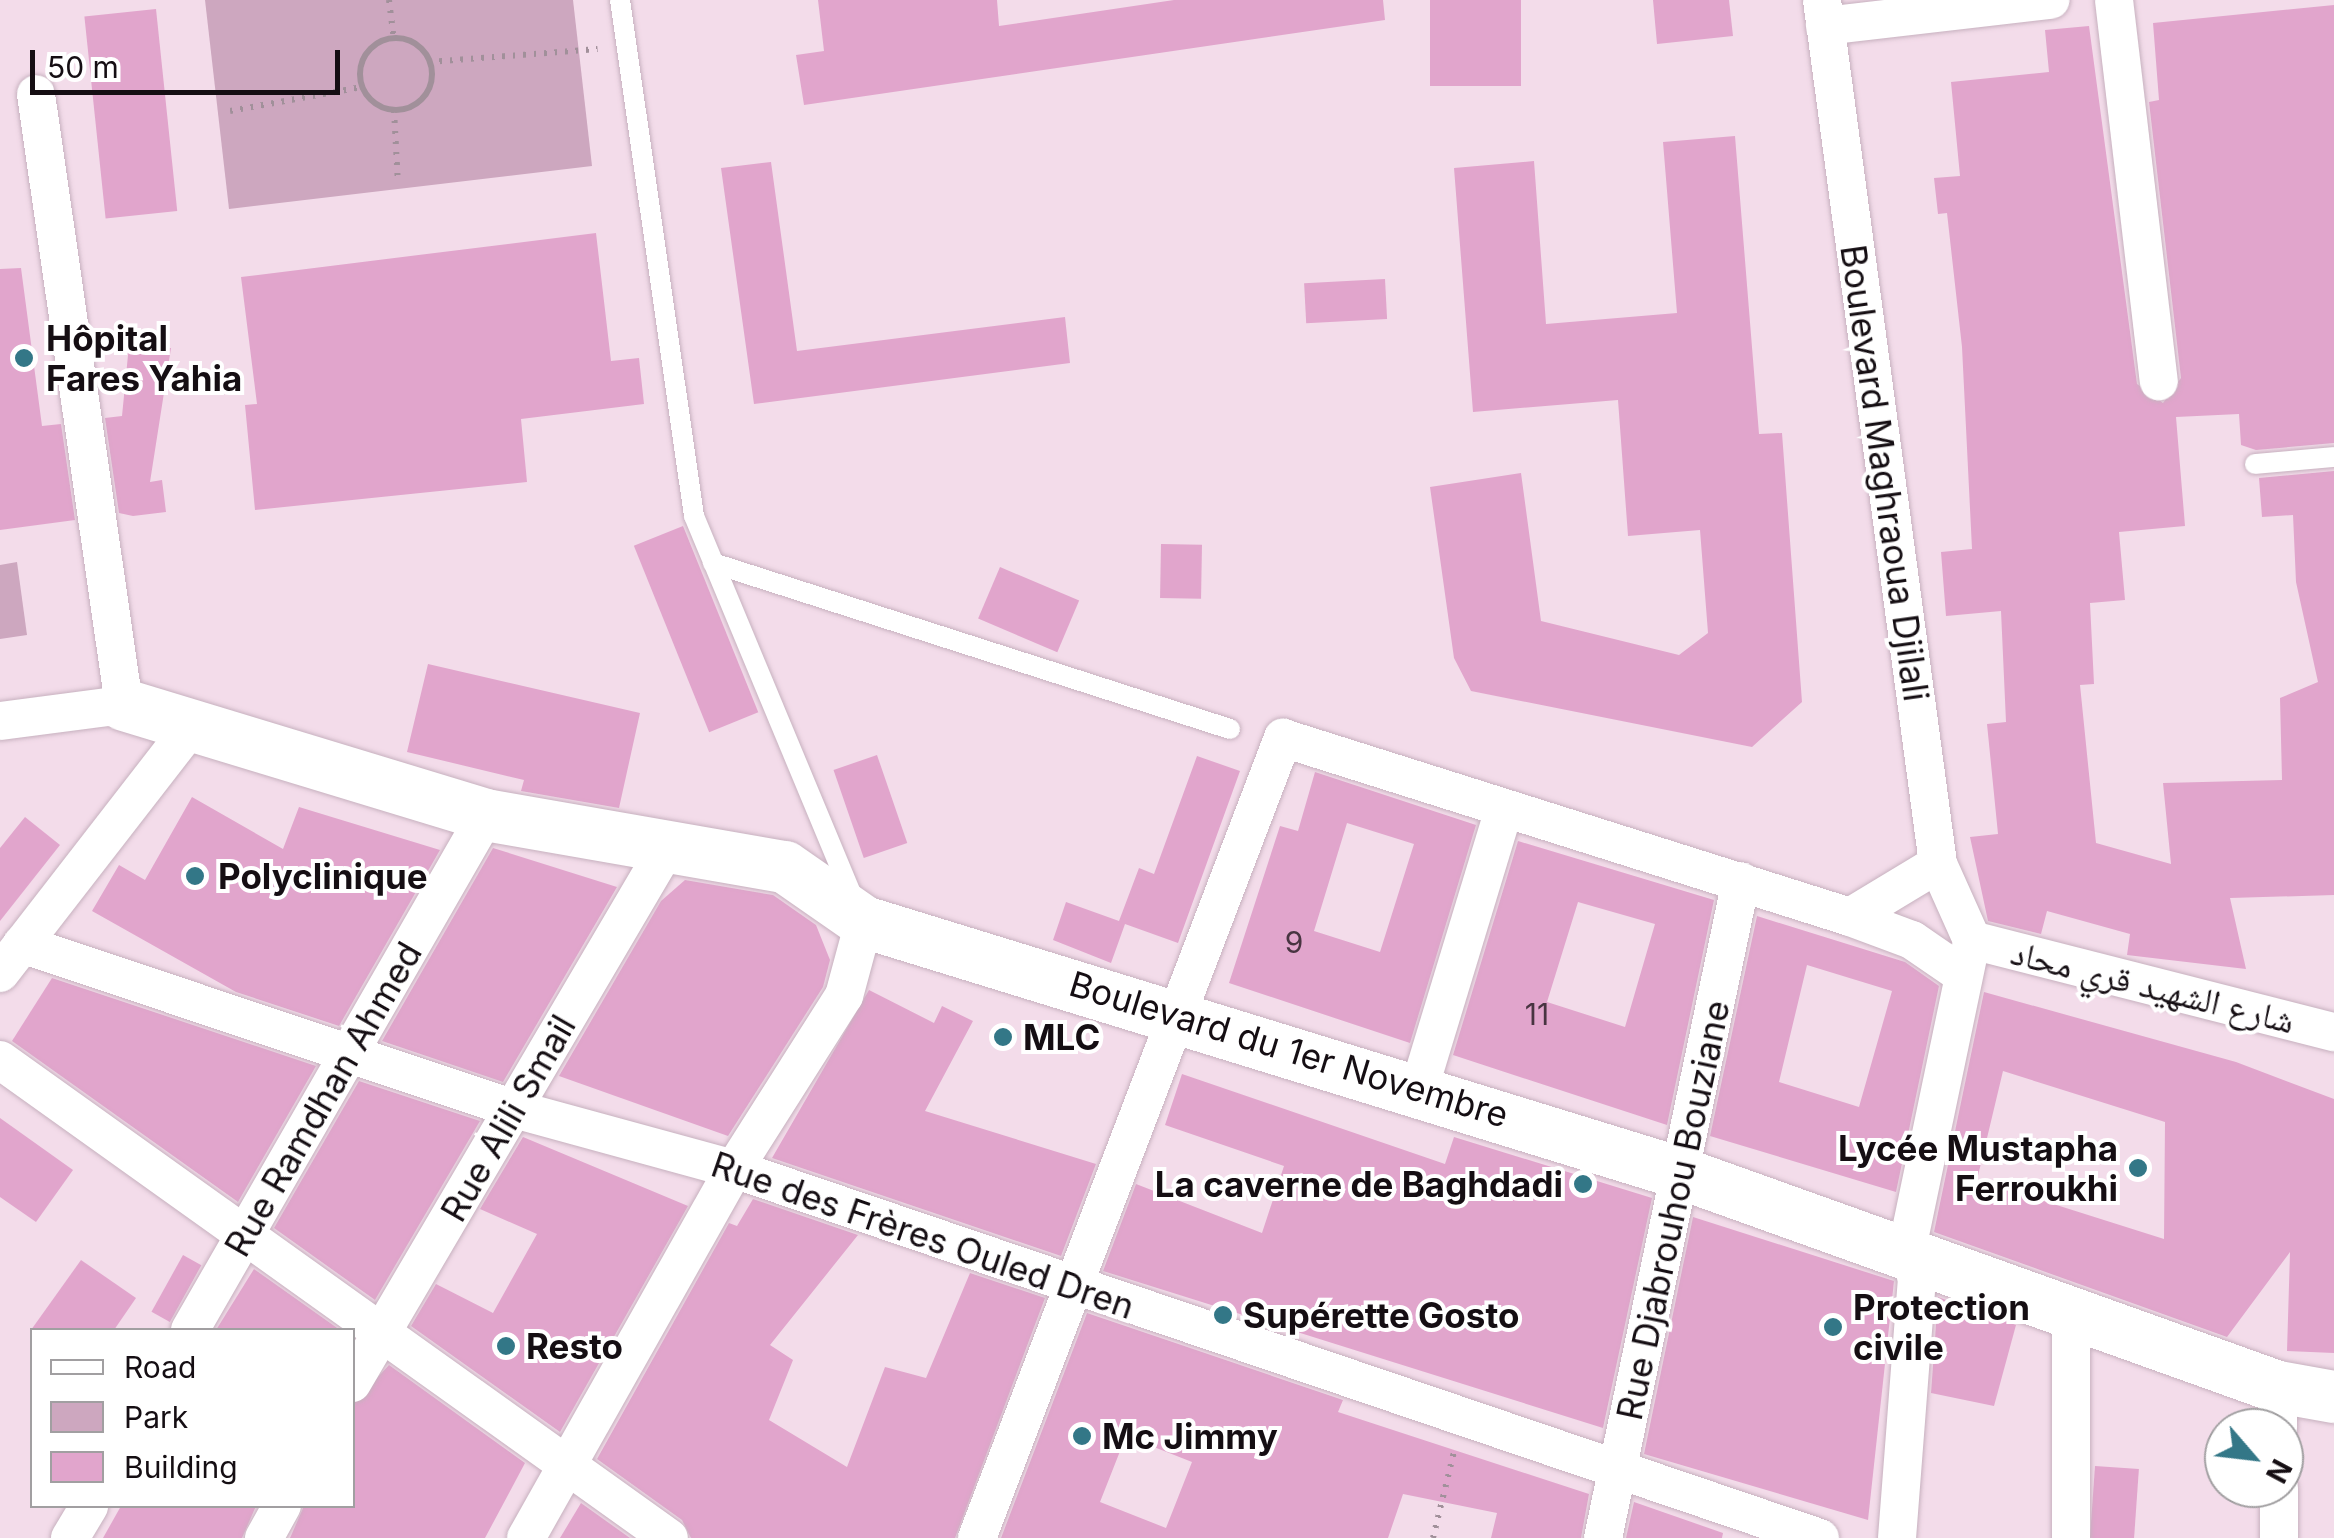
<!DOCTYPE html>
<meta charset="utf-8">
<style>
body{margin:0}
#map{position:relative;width:2334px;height:1538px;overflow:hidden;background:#f3dcea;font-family:Inter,"Noto Naskh Arabic",sans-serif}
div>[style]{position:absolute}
.green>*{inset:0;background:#cda7bf}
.building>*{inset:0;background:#e1a5cc;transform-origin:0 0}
.path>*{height:6px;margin-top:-3px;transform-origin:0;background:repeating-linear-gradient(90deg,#a1909a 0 2.5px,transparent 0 10.5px)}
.path>.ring{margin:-3px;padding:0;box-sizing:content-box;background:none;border:6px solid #a1909a;border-radius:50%}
.roads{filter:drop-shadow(0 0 2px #c7b1bf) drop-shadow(0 0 2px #c7b1bf)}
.lane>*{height:20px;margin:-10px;padding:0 10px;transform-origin:10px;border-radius:10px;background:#fff}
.street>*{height:38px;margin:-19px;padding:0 19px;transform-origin:19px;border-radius:19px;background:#fff}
.secondary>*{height:52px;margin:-26px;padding:0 26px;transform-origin:26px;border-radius:26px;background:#fff}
.dots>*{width:28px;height:28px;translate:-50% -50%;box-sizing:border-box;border:5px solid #fff;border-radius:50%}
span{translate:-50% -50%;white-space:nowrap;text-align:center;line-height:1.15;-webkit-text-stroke:8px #fff;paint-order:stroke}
.number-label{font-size:30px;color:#483441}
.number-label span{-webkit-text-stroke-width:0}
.poi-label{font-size:35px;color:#150e13;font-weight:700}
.left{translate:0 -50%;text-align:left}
.right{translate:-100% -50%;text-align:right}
.street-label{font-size:35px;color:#150e13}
.legend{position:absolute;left:30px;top:1328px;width:325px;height:180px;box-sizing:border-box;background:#fff;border:2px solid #a19fa1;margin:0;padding:12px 18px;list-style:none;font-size:30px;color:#150e13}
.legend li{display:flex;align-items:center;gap:20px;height:50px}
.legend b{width:50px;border:2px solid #a19fa1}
.north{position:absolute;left:2204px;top:1408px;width:100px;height:100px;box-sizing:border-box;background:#fff;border:2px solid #a19fa1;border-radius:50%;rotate:118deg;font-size:28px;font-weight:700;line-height:40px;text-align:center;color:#150e13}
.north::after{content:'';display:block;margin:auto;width:35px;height:45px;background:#337787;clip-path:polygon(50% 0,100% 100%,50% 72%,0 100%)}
.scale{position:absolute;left:30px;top:50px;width:310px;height:45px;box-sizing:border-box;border:5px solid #150e13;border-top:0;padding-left:12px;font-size:30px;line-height:35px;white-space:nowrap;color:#150e13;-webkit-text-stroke:8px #fff;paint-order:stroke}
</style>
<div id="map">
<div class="green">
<i style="clip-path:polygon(205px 0,573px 0,592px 166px,229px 209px)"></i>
<i style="clip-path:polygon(17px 562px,27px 635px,0 639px,0 565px)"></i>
</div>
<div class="building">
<i style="clip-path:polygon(818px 0,997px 0,999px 26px,1174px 0,1383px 0,1385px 20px,804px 105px,796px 55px,824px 51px)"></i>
<i style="left:1430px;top:0;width:91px;height:86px"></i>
<i style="clip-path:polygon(1653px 0,1729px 0,1733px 36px,1657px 44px)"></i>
<i style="clip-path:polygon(2334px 5px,2334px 443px,2256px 450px,2241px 445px,2239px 414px,2176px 417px,2185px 526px,2119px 532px,2125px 600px,2090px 603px,2094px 684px,2080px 685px,2096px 843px,2171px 864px,2163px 783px,2282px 780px,2280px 698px,2318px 682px,2296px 582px,2293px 515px,2262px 517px,2259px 478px,2334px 471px,2334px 895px,2230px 898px,2246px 969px,2127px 955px,2130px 934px,2047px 911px,2041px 934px,1988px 921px,1970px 837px,1998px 834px,1987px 724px,2006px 722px,2001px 611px,1946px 616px,1941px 552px,1972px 549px,1962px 347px,1947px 213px,1938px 214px,1934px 178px,1960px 176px,1951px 82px,2049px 72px,2045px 30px,2089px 26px,2137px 384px,2163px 403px,2181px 378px,2149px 102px,2159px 100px,2153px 23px)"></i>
<i style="left:156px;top:9px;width:203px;height:72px;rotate:84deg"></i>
<i style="clip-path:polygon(1735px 136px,1759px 434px,1782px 433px,1802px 702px,1752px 747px,1471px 691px,1454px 658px,1430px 487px,1521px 473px,1541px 621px,1679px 655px,1708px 633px,1700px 530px,1628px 536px,1618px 400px,1473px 412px,1454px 168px,1534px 161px,1546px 324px,1677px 313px,1663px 142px)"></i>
<i style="clip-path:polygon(771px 162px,797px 351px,1065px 317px,1070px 363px,754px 404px,721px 168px)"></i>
<i style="clip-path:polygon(596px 233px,611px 361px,639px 358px,644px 404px,521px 419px,527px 482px,255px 510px,245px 405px,257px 404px,241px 277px)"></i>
<i style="clip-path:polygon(21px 268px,42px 426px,61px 424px,75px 520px,0 530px,0 269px)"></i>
<i style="left:1385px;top:279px;width:40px;height:81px;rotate:87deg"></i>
<i style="clip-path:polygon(129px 345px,171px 348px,150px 482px,162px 480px,166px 512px,133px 516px,119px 513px,105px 418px,122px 416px)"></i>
<i style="left:683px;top:526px;width:201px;height:53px;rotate:68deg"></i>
<i style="left:1161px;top:544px;width:41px;height:54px;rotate:1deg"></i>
<i style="left:1000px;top:567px;width:86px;height:56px;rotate:23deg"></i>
<i style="clip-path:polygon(428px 664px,640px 713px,619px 808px,521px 791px,524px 780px,407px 752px)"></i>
<i style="left:877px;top:755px;width:93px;height:46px;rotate:71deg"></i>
<i style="clip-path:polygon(1197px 756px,1240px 771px,1178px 943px,1125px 924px,1111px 963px,1053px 940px,1066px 902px,1119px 921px,1139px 868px,1154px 874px)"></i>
<i style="clip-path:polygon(evenodd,1315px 772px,1476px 825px,1410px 1043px,1229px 983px,1280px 826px,1298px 831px,1315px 772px,1347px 823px,1414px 844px,1380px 952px,1314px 931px,1347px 823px)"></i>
<i style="clip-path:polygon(192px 797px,283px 849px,299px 807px,440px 850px,339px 1026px,236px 992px,92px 911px,119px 865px,145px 880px)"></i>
<i style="clip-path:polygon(25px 817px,60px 845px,0 921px,0 848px)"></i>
<i style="clip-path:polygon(evenodd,1518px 841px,1714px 900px,1667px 1125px,1453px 1055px,1518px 841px,1578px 902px,1655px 924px,1625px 1027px,1547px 1002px,1578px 902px)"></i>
<i style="clip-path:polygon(493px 848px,617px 887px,503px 1082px,382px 1041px)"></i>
<i style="clip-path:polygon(685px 880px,773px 895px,816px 925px,830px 960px,823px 987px,728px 1136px,559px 1076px,661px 901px)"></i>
<i style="clip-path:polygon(evenodd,1757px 916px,1905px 962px,1939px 986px,1896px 1192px,1710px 1136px,1757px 916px,1807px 965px,1892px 991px,1859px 1107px,1779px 1082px,1807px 965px)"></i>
<i style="clip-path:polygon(52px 978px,316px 1066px,238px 1202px,12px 1041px)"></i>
<i style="clip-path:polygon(869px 990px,934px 1023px,942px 1006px,973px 1021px,925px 1111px,1096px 1164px,1061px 1256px,772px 1158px)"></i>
<i style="clip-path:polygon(evenodd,1984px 992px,2236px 1062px,2334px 1099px,2334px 1353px,2287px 1351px,2290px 1252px,2227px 1337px,1934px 1232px,1984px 992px,2003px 1071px,2165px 1122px,2164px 1239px,1977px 1180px,2003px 1071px)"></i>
<i style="clip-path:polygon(1182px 1074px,1445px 1164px,1454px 1137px,1652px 1198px,1603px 1428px,1103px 1271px,1136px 1184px,1262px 1233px,1284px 1166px,1165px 1125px)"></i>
<i style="clip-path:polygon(359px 1081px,480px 1121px,375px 1300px,274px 1228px)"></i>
<i style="clip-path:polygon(0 1118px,73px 1170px,36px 1222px,0 1197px)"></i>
<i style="clip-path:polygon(523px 1137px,688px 1206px,560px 1432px,411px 1326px,436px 1284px,493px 1313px,537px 1234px,480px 1209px)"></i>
<i style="clip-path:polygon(753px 1199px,858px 1235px,770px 1345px,793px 1360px,769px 1420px,847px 1467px,885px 1367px,926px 1378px,970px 1273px,1045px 1298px,955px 1538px,691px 1538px,682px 1520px,597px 1459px,729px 1223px,737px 1226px)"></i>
<i style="clip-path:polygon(1693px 1217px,1894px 1281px,1868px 1520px,1644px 1454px)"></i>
<i style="left:183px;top:1255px;width:21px;height:65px;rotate:29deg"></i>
<i style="clip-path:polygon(81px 1260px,136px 1298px,114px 1330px,31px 1330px)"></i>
<i style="clip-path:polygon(254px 1269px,340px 1330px,216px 1330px)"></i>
<i style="clip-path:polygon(1938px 1297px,2016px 1325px,1994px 1406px,1931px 1393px)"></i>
<i style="clip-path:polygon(evenodd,1087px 1313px,1343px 1400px,1338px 1412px,1589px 1494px,1581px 1538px,1491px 1538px,1497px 1513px,1403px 1494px,1388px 1538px,1001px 1538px,1087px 1313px,1126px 1436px,1192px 1462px,1166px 1528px,1100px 1502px,1126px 1436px)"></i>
<i style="clip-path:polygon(389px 1365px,525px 1463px,485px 1538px,290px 1538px,304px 1506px,352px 1506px,352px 1405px)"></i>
<i style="left:2095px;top:1466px;width:44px;height:72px;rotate:4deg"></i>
<i style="clip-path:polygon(1634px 1502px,1723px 1533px,1722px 1538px,1626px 1538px)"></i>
<i style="clip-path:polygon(581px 1503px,630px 1538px,560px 1538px)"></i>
<i style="clip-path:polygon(121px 1506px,256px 1506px,242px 1538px,103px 1538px)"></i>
</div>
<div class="path">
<i style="left:389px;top:0;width:38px;rotate:83deg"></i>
<i class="ring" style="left:360px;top:38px;width:66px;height:66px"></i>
<i style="left:429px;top:62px;width:169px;rotate:-4.4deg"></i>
<i style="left:394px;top:110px;width:73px;rotate:86.9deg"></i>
<i style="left:230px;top:111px;width:134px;rotate:-10.3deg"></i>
<i style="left:1433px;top:1538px;width:89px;rotate:-76.3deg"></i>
</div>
<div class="roads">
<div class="lane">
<i style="left:620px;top:0;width:521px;rotate:81.84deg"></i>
<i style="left:694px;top:516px;width:418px;rotate:67.4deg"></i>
<i style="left:2255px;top:464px;width:79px;rotate:-5.1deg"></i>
<i style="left:713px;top:563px;width:543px;rotate:17.8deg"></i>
</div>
<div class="street">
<i style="left:1822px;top:0;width:872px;rotate:82.35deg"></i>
<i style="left:1938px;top:864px;width:83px;rotate:65.9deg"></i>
<i style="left:2114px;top:0;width:384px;rotate:83.3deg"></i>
<i style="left:1825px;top:26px;width:227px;rotate:-6.6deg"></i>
<i style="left:0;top:721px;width:125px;rotate:-7.4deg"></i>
<i style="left:124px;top:705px;width:617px;rotate:-98.2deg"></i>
<i style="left:1850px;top:917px;width:103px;rotate:-31.1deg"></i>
<i style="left:1972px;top:940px;width:374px;rotate:14.3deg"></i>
<i style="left:22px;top:944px;width:519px;rotate:18.54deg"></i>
<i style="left:514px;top:1109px;width:228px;rotate:15.3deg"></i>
<i style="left:734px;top:1169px;width:1147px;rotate:18.77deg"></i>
<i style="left:0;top:973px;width:318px;rotate:-52.2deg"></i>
<i style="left:0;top:1060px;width:822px;rotate:35.55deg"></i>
<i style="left:1419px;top:1089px;width:293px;rotate:-73.1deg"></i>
<i style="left:190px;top:1330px;width:594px;rotate:-60.11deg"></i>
<i style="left:352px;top:1383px;width:616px;rotate:-59.56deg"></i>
<i style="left:2278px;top:1387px;width:41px;rotate:90deg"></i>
<i style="left:2279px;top:1488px;width:50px;rotate:90deg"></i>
<i style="left:70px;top:1538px;width:37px;rotate:-59deg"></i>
<i style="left:264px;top:1538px;width:37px;rotate:-61deg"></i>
<i style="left:526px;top:1538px;width:424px;rotate:-60.6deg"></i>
<i style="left:734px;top:1169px;width:205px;rotate:-57.6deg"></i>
<i style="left:844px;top:996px;width:77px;rotate:-74.9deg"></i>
<i style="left:977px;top:1538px;width:857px;rotate:-69.07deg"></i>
<i style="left:1283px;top:738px;width:595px;rotate:17.52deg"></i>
<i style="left:1850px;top:917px;width:66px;rotate:20.4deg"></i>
<i style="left:1912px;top:940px;width:62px;rotate:34.5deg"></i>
<i style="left:1603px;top:1538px;width:671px;rotate:-78.14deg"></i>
<i style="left:1897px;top:1538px;width:260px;rotate:-85.6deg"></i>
<i style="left:1917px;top:1279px;width:32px;rotate:-108deg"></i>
<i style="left:1907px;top:1249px;width:303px;rotate:-78.2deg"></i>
<i style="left:2071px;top:1538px;width:223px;rotate:-90deg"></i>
</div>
<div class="secondary">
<i style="left:124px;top:705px;width:378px;rotate:16.9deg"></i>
<i style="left:486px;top:815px;width:303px;rotate:9.9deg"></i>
<i style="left:785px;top:867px;width:96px;rotate:34.8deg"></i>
<i style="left:864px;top:922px;width:857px;rotate:17.1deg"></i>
<i style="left:1683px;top:1174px;width:632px;rotate:19.7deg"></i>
<i style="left:2278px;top:1387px;width:57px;rotate:10.1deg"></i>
</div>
</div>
<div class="dots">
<i style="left:24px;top:358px;background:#337787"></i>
<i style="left:195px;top:876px;background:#337787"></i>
<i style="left:1003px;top:1037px;background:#337787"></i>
<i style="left:2138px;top:1168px;background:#337787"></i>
<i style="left:1583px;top:1184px;background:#337787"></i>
<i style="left:1223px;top:1315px;background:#337787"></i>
<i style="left:1833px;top:1327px;background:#337787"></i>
<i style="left:506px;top:1346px;background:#337787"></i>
<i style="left:1082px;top:1436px;background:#337787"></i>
</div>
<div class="number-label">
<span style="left:1294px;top:942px">9</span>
<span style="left:1537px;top:1014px">11</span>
</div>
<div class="poi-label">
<span class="left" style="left:46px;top:358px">Hôpital<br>Fares Yahia</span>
<span class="left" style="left:218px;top:876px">Polyclinique</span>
<span class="left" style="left:1023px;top:1037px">MLC</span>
<span class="right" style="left:2118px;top:1168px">Lycée Mustapha<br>Ferroukhi</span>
<span class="right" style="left:1563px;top:1184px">La caverne de Baghdadi</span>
<span class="left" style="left:1853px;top:1327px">Protection<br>civile</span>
<span class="left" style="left:1243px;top:1315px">Supérette Gosto</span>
<span class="left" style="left:526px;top:1346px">Resto</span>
<span class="left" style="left:1102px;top:1436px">Mc Jimmy</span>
</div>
<div class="street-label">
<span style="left:1885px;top:473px;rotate:82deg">Boulevard Maghraoua Djilali</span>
<span style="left:2153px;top:986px;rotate:14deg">شارع الشهيد قري محاد</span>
<span style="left:1289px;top:1049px;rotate:17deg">Boulevard du 1er Novembre</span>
<span style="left:323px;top:1099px;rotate:-60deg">Rue Ramdhan Ahmed</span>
<span style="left:508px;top:1118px;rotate:-60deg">Rue Alili Smail</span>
<span style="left:1673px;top:1210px;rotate:-78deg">Rue Djabrouhou Bouziane</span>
<span style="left:923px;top:1235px;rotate:19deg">Rue des Frères Ouled Dren</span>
</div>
<ul class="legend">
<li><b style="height:12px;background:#fff"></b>Road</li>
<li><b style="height:28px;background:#cda7bf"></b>Park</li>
<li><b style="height:28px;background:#e1a5cc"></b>Building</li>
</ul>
<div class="north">N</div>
<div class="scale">50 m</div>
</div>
